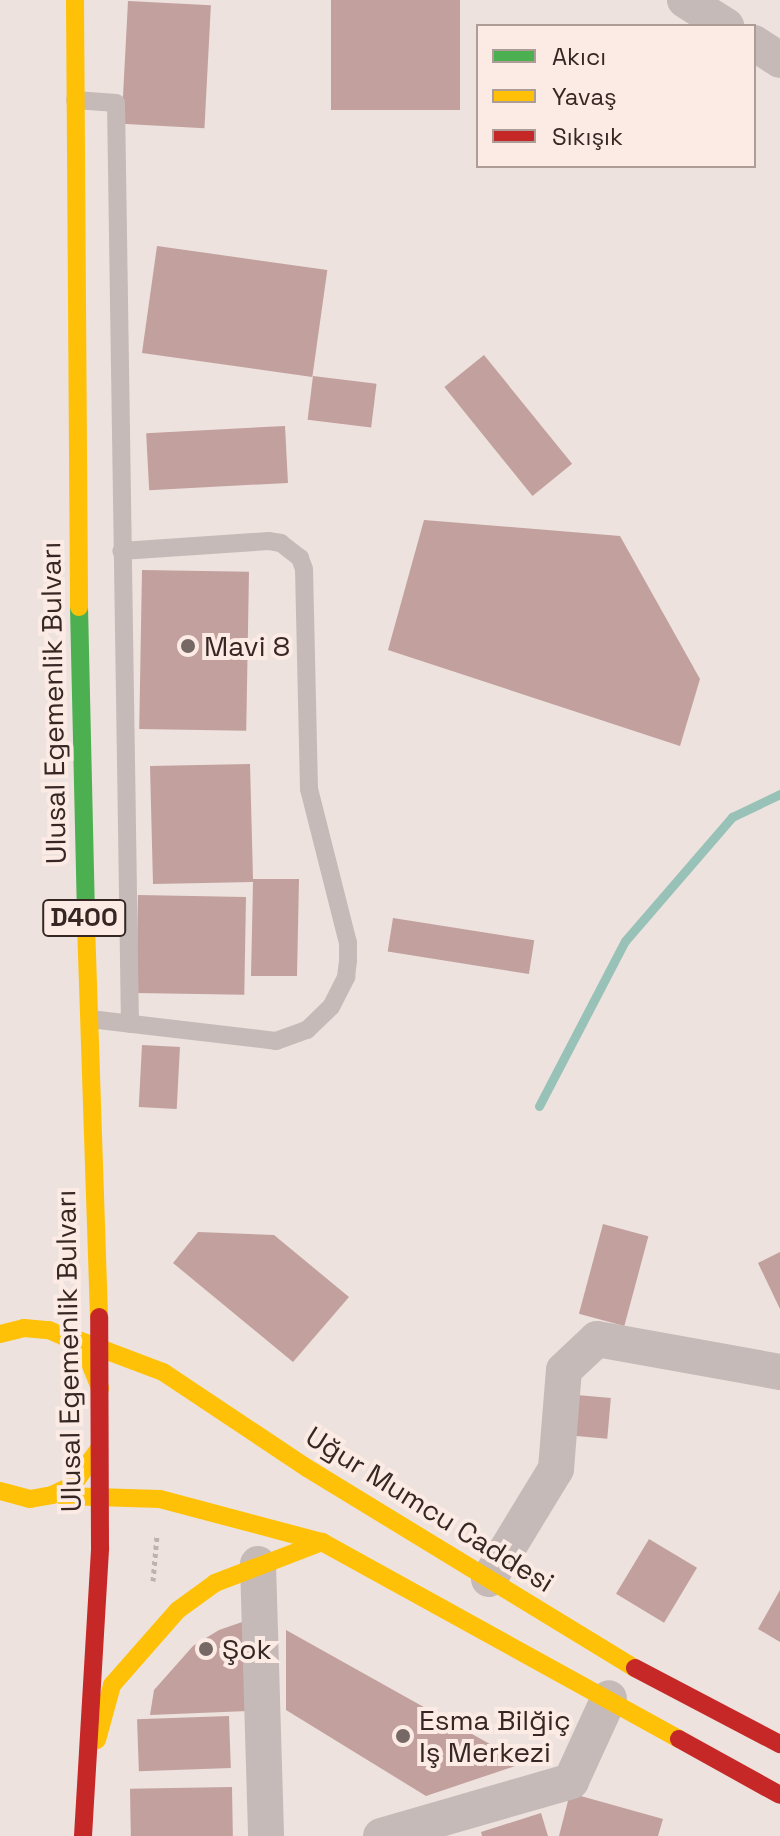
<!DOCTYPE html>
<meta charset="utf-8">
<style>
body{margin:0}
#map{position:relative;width:780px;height:1836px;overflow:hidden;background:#ede2dd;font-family:"Space Grotesk",sans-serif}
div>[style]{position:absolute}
.stream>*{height:9px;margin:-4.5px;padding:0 4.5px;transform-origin:4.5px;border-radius:4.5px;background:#98c1b7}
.building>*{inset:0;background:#c2a09e;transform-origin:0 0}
.path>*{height:5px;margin-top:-2.5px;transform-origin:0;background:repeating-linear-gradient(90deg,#beb2af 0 4px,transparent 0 8px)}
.lane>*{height:18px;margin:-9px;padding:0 9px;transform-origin:9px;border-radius:9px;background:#c5bab7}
.street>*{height:36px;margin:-18px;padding:0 18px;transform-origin:18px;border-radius:18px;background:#c5bab7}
.fast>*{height:18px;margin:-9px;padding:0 9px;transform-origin:9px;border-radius:9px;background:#4caf50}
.slow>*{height:18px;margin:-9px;padding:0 9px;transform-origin:9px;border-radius:9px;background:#ffc107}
.jam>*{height:18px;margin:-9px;padding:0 9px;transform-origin:9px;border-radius:9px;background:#c62828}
.dots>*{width:22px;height:22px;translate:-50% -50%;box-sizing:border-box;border:4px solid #fbebe4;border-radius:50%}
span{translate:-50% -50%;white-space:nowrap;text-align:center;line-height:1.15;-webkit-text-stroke:8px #fbebe4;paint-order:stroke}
.shield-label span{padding:2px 6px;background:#fbebe4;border:2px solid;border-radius:6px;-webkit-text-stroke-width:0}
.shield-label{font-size:26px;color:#362725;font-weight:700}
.poi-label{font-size:28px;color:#362725}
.left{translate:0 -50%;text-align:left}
.street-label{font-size:28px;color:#362725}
.legend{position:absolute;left:476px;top:24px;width:280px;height:144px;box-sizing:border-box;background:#fbebe4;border:2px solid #ac9d98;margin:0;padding:10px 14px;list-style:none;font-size:24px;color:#362725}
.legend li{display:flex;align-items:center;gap:16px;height:40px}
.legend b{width:40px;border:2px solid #ac9d98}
</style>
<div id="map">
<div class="stream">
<i style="left:539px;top:1106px;width:186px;rotate:-62.5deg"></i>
<i style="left:625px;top:941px;width:164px;rotate:-49.2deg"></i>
<i style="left:732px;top:817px;width:53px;rotate:-25.6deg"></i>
</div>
<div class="building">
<i style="left:331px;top:0;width:129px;height:110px"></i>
<i style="left:128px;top:1px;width:83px;height:123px;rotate:3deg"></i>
<i style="left:157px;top:246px;width:172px;height:108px;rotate:8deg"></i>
<i style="left:484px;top:355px;width:140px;height:51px;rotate:51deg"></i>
<i style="left:313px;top:376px;width:64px;height:44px;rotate:7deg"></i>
<i style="left:285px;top:426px;width:57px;height:139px;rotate:87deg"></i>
<i style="clip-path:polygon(424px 520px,620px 536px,700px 679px,680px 746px,388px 650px)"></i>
<i style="left:142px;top:570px;width:107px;height:159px;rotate:1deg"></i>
<i style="clip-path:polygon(250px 764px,253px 879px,299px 879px,297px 976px,251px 976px,253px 882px,153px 884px,150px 766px)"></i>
<i style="left:138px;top:895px;width:108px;height:98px;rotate:1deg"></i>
<i style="left:393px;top:918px;width:143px;height:34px;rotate:9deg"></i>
<i style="left:142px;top:1045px;width:38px;height:62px;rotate:3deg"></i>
<i style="left:603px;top:1224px;width:47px;height:93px;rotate:15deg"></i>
<i style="clip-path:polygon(198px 1232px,274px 1235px,349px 1297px,293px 1362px,173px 1263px)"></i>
<i style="clip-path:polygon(780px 1252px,780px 1309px,758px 1263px)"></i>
<i style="left:566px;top:1394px;width:45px;height:41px;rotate:5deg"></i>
<i style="left:649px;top:1539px;width:56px;height:64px;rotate:31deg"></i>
<i style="clip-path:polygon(780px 1590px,780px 1642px,758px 1629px)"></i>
<i style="clip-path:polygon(245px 1621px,248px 1711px,150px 1715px,154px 1690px,193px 1646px,219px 1630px)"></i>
<i style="clip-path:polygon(286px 1630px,524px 1763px,426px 1796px,286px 1710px)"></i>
<i style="left:229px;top:1716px;width:52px;height:92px;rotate:88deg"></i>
<i style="left:232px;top:1787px;width:49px;height:102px;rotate:89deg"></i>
<i style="clip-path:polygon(570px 1793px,663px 1819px,658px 1836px,559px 1836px)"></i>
<i style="clip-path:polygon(541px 1813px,548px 1836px,482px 1836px,481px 1832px)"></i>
</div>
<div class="path">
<i style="left:153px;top:1581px;width:46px;rotate:-85deg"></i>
</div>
<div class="lane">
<i style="left:75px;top:100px;width:41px;rotate:4.2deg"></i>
<i style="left:116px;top:103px;width:921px;rotate:89.13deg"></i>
<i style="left:90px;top:1019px;width:187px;rotate:6.7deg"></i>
<i style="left:276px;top:1041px;width:33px;rotate:-20deg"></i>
<i style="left:307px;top:1030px;width:33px;rotate:-44deg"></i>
<i style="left:331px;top:1007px;width:34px;rotate:-63deg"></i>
<i style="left:346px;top:977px;width:17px;rotate:-83deg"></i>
<i style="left:348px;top:960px;width:17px;rotate:-90deg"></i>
<i style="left:348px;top:943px;width:159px;rotate:-104.2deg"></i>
<i style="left:309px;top:789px;width:220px;rotate:-91.3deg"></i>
<i style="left:304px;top:569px;width:12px;rotate:-110deg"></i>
<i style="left:300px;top:558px;width:24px;rotate:-142deg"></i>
<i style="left:281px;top:543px;width:12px;rotate:-171deg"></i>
<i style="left:269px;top:541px;width:148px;rotate:176.1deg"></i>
</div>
<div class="street">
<i style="left:685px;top:0;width:49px;rotate:32.4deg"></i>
<i style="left:754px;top:43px;width:31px;rotate:33deg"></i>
<i style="left:258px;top:1564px;width:272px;rotate:88.3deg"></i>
<i style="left:489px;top:1579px;width:129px;rotate:-58.7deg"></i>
<i style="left:556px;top:1469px;width:99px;rotate:-85.4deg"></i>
<i style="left:564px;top:1370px;width:45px;rotate:-43.2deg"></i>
<i style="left:597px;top:1339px;width:186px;rotate:10.2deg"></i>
<i style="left:381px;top:1836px;width:198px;rotate:-16.1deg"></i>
<i style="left:571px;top:1781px;width:91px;rotate:-65.4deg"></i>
</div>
<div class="fast">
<i style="left:79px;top:607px;width:317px;rotate:88.7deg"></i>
</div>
<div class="slow">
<i style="left:75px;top:0;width:607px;rotate:89.62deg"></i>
<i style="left:86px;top:924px;width:393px;rotate:88.1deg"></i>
<i style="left:0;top:1334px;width:25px;rotate:-14deg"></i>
<i style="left:24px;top:1328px;width:25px;rotate:5deg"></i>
<i style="left:49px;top:1330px;width:24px;rotate:24deg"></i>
<i style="left:71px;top:1340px;width:23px;rotate:45deg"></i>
<i style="left:87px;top:1356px;width:35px;rotate:68deg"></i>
<i style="left:65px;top:1335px;width:105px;rotate:20.7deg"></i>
<i style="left:163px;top:1372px;width:173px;rotate:33.7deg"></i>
<i style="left:307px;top:1468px;width:384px;rotate:31.4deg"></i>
<i style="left:0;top:1491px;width:31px;rotate:15deg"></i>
<i style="left:30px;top:1499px;width:22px;rotate:-10deg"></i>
<i style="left:52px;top:1495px;width:23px;rotate:-25deg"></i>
<i style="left:73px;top:1485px;width:44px;rotate:-54.2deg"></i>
<i style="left:63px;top:1496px;width:97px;rotate:1.8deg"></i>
<i style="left:160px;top:1499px;width:168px;rotate:14.9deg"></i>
<i style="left:322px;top:1542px;width:408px;rotate:28.9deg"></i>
<i style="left:97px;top:1740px;width:57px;rotate:-74.7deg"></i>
<i style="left:112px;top:1685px;width:100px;rotate:-48.7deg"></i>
<i style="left:178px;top:1610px;width:46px;rotate:-36.1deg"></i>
<i style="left:215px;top:1583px;width:115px;rotate:-21deg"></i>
</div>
<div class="jam">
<i style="left:635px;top:1668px;width:164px;rotate:27.7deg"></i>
<i style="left:679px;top:1739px;width:115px;rotate:29deg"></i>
<i style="left:83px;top:1836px;width:289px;rotate:-86.6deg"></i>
<i style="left:100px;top:1548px;width:231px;rotate:-90.2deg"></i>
</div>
<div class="dots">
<i style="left:188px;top:646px;background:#766865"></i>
<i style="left:206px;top:1649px;background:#766865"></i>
<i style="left:403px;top:1736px;background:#766865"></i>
</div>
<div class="shield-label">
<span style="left:84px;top:918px">D400</span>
</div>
<div class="poi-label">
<span class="left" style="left:204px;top:646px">Mavi 8</span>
<span class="left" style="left:222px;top:1649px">Şok</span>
<span class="left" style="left:419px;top:1736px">Esma Bilğiç<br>Iş Merkezi</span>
</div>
<div class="street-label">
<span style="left:53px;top:703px;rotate:-91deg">Ulusal Egemenlik Bulvarı</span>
<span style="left:68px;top:1351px;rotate:-91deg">Ulusal Egemenlik Bulvarı</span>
<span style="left:430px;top:1509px;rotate:32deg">Uğur Mumcu Caddesi</span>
</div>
<ul class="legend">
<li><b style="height:10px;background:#4caf50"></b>Akıcı</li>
<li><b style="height:10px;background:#ffc107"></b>Yavaş</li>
<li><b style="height:10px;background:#c62828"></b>Sıkışık</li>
</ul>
</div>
